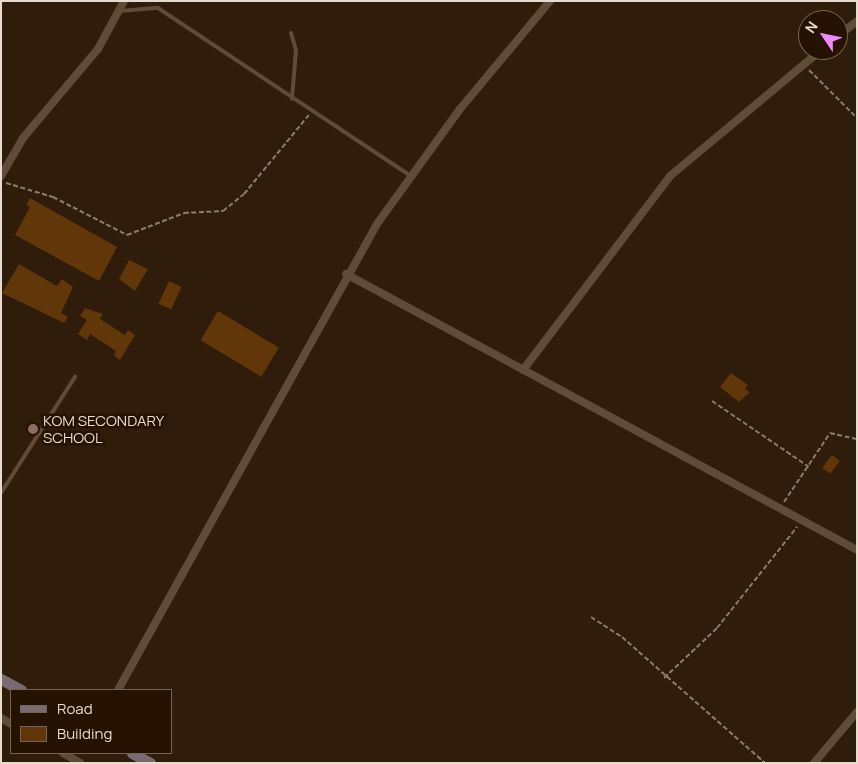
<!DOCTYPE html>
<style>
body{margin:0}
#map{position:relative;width:858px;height:764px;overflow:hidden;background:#2f1c0a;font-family:Manrope,sans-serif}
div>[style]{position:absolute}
.building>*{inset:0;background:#613608;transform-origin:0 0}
.path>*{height:2px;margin-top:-1px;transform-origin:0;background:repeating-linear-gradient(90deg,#8b7b6c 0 5px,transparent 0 7.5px)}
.lane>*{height:4px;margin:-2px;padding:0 2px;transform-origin:2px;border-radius:2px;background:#604a38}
.street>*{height:8px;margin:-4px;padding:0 4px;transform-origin:4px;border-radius:4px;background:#604a38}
.secondary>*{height:11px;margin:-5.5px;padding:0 5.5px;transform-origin:5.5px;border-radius:5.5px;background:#7a6b70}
.dots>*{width:14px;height:14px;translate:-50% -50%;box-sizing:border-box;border:2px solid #251203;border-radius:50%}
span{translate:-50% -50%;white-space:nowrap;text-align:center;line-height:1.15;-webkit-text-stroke:5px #251203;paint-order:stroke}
.poi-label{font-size:15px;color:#e7dacf}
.left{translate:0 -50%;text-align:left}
.frame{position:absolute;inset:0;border:2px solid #e7dacf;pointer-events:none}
.legend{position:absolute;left:10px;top:689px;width:162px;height:65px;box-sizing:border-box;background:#251203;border:1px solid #736255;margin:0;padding:6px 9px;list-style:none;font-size:15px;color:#e7dacf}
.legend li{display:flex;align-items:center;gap:10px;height:25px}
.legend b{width:25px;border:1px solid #736255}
.north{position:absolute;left:798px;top:10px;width:50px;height:50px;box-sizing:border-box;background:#251203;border:1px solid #736255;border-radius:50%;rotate:304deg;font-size:14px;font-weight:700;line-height:20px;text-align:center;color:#e7dacf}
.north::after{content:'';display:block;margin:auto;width:18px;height:22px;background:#ed8cfa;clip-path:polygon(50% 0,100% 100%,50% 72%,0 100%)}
</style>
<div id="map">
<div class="building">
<i style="clip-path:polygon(30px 198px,117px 247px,99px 281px,15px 235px,30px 207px,26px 205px)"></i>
<i style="clip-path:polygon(129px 260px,148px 269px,135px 291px,119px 279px)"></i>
<i style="clip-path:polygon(19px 264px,57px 286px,62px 279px,73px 287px,61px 313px,68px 317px,64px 323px,2px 293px)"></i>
<i style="left:169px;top:281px;width:14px;height:25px;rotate:25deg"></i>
<i style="clip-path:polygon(85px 308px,103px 314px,100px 319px,125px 335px,128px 330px,135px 335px,120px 360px,114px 356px,116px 351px,90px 334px,87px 340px,78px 334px,87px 320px,80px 316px)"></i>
<i style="left:218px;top:311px;width:71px;height:34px;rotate:31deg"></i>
<i style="clip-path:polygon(731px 373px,748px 385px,745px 389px,750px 392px,739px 402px,720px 387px)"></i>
<i style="left:832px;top:455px;width:10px;height:16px;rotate:37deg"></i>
</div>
<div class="path">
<i style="left:809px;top:70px;width:68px;rotate:45deg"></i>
<i style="left:6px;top:183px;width:49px;rotate:16.6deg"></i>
<i style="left:53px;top:197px;width:83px;rotate:27.2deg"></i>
<i style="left:127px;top:235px;width:61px;rotate:-21.1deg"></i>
<i style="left:184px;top:213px;width:39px;rotate:-3deg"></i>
<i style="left:223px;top:211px;width:27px;rotate:-39deg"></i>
<i style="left:244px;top:194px;width:102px;rotate:-50.6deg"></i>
<i style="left:712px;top:401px;width:117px;rotate:34.2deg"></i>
<i style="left:784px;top:502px;width:83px;rotate:-56.3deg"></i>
<i style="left:830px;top:433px;width:28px;rotate:13deg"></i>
<i style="left:591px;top:617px;width:37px;rotate:33deg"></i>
<i style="left:622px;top:637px;width:191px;rotate:41.4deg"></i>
<i style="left:664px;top:678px;width:73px;rotate:-43.3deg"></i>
<i style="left:717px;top:628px;width:129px;rotate:-51.6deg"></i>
</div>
<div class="lane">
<i style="left:120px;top:11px;width:38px;rotate:-5deg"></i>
<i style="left:158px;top:8px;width:304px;rotate:33.6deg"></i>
<i style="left:291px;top:33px;width:18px;rotate:74deg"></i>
<i style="left:296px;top:50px;width:49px;rotate:94.7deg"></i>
<i style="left:1px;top:493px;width:138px;rotate:-57.5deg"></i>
</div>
<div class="street">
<i style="left:838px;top:36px;width:24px;rotate:-38deg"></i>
<i style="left:1px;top:176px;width:44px;rotate:-59.9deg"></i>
<i style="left:23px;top:138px;width:116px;rotate:-49.9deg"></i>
<i style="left:98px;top:49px;width:55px;rotate:-61.6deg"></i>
<i style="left:346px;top:274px;width:581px;rotate:28.37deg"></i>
<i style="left:523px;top:370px;width:243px;rotate:-52.8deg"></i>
<i style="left:670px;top:176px;width:197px;rotate:-39.8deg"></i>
<i style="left:118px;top:690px;width:533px;rotate:-60.93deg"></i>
<i style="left:377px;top:224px;width:142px;rotate:-54.2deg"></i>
<i style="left:460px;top:109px;width:141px;rotate:-50.2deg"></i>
<i style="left:1px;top:718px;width:12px;rotate:31deg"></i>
<i style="left:63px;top:753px;width:20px;rotate:30deg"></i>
<i style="left:814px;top:763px;width:67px;rotate:-49.9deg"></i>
</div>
<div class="secondary">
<i style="left:1px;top:679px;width:23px;rotate:29deg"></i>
<i style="left:132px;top:753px;width:21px;rotate:29deg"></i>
</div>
<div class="dots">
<i style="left:33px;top:429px;background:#8d6e63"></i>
</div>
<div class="poi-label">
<span class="left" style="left:43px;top:429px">KOM SECONDARY<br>SCHOOL</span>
</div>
<div class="frame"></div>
<ul class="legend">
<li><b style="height:6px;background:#7a6b70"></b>Road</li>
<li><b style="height:14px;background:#613608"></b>Building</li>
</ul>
<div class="north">N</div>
</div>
